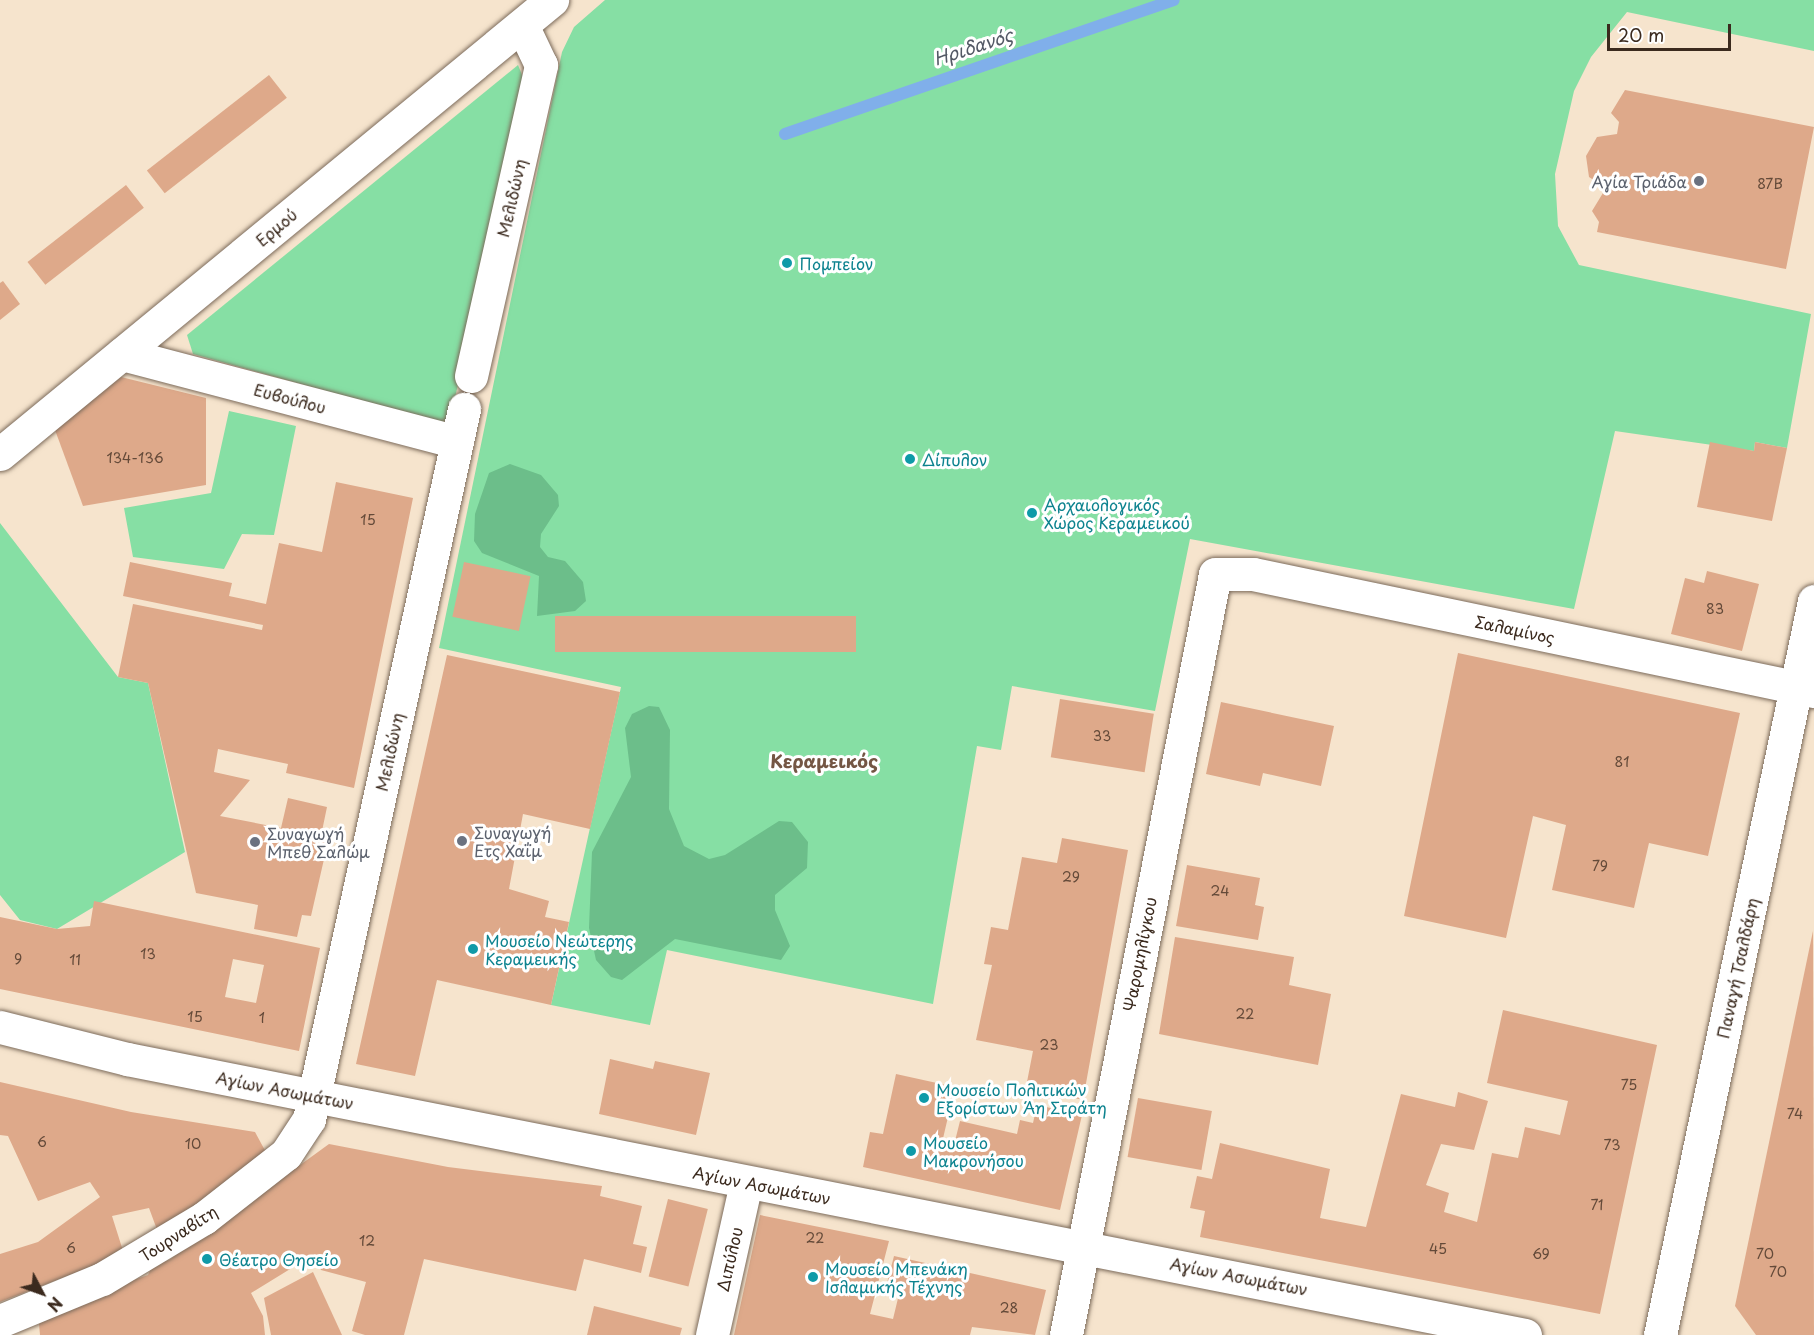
<!DOCTYPE html>
<meta charset="utf-8">
<style>
body{margin:0}
#map{position:relative;width:1814px;height:1335px;overflow:hidden;background:#f6e4cd;font-family:"Playpen Sans",sans-serif}
div>[style]{position:absolute}
.green>*{inset:0;background:#86dfa4}
.forest>*{inset:0;background:#6cbe8a}
.stream>*{height:12px;margin:-6px;padding:0 6px;transform-origin:6px;border-radius:6px;background:#80afea}
.building>*{inset:0;background:#dea98a;transform-origin:0 0}
.roads{filter:drop-shadow(0 0 2px #7c6b5b) drop-shadow(0 0 2px #7c6b5b)}
.minor>*{height:33px;margin:-16.5px;padding:0 16.5px;transform-origin:16.5px;border-radius:16.5px;background:#fff}
.major>*{height:33px;margin:-16.5px;padding:0 16.5px;transform-origin:16.5px;border-radius:16.5px;background:#fff}
.dots>*{width:16px;height:16px;translate:-50% -50%;box-sizing:border-box;border:3px solid #fff;border-radius:50%}
span{translate:-50% -50%;white-space:nowrap;text-align:center;line-height:1.15;-webkit-text-stroke:6px #fff;paint-order:stroke}
.number-label{font-size:14px;color:#644a39}
.number-label span{-webkit-text-stroke-width:0}
.worship-label{font-size:16px;color:#5b616d}
.right{translate:-100% -50%;text-align:right}
.left{translate:0 -50%;text-align:left}
.street-label{font-size:16px;color:#3b2a1e}
.culture-label{font-size:16px;color:#0d838f}
.water-label{font-size:18px;color:#535965;font-style:italic}
.neighbourhood-label{font-size:18px;color:#745644;font-weight:700}
.north{position:absolute;left:12px;top:1263px;width:60px;height:60px;-webkit-text-stroke:4px #fff;paint-order:stroke;rotate:131deg;font-size:16px;font-weight:700;line-height:24px;text-align:center;color:#3b2a1e}
.north::after{content:'';display:block;margin:auto;width:21px;height:27px;background:#3b2a1e;clip-path:polygon(50% 0,100% 100%,50% 72%,0 100%)}
.scale{position:absolute;left:1607px;top:24px;width:124px;height:27px;box-sizing:border-box;border:3px solid #3b2a1e;border-top:0;padding-left:8px;font-size:18px;line-height:21px;white-space:nowrap;color:#3b2a1e;-webkit-text-stroke:4px #fff;paint-order:stroke}
</style>
<div id="map">
<div class="green">
<i style="clip-path:polygon(605px 0,1814px 0,1814px 51px,1627px 12px,1591px 57px,1574px 91px,1555px 174px,1558px 226px,1579px 265px,1811px 314px,1787px 448px,1755px 442px,1754px 451px,1615px 431px,1574px 609px,1190px 539px,1155px 711px,1012px 686px,1001px 750px,977px 746px,933px 1004px,667px 950px,650px 1025px,551px 1005px,621px 687px,439px 648px,562px 52px,574px 27px)"></i>
<i style="clip-path:polygon(518px 65px,525px 82px,449px 425px,193px 354px,187px 335px)"></i>
<i style="clip-path:polygon(229px 411px,296px 426px,274px 535px,242px 534px,224px 569px,133px 557px,124px 508px,211px 493px)"></i>
<i style="clip-path:polygon(0 523px,118px 677px,148px 683px,185px 852px,57px 929px,20px 920px,0 895px)"></i>
</div>
<div class="forest">
<i style="clip-path:polygon(510px 464px,541px 475px,558px 495px,559px 506px,541px 534px,540px 547px,548px 557px,565px 561px,583px 582px,586px 601px,575px 611px,537px 616px,539px 576px,482px 553px,474px 541px,475px 514px,489px 473px)"></i>
<i style="clip-path:polygon(649px 706px,659px 707px,670px 730px,669px 809px,684px 846px,709px 859px,725px 855px,779px 821px,792px 822px,808px 842px,807px 868px,775px 895px,775px 910px,790px 946px,781px 960px,675px 939px,622px 980px,611px 977px,596px 960px,589px 928px,592px 852px,631px 777px,625px 728px,632px 714px)"></i>
</div>
<div class="stream">
<i style="left:785px;top:134px;width:411px;rotate:-19deg"></i>
</div>
<div class="building">
<i style="left:269px;top:75px;width:29px;height:155px;rotate:52deg"></i>
<i style="clip-path:polygon(1625px 90px,1814px 127px,1786px 269px,1597px 232px,1599px 222px,1592px 211px,1606px 188px,1589px 177px,1586px 156px,1597px 137px,1617px 134px,1619px 122px,1611px 113px)"></i>
<i style="left:126px;top:185px;width:29px;height:125px;rotate:52deg"></i>
<i style="clip-path:polygon(3px 281px,20px 304px,0 320px,0 283px)"></i>
<i style="clip-path:polygon(121px 377px,206px 398px,206px 485px,83px 506px,55px 430px)"></i>
<i style="clip-path:polygon(1710px 442px,1754px 451px,1755px 442px,1787px 448px,1772px 521px,1697px 507px)"></i>
<i style="clip-path:polygon(336px 482px,413px 498px,354px 788px,286px 773px,288px 764px,218px 749px,214px 772px,250px 780px,220px 816px,281px 828px,288px 798px,327px 807px,322px 831px,330px 833px,311px 916px,302px 915px,297px 937px,254px 929px,258px 905px,196px 893px,148px 683px,118px 677px,133px 604px,262px 630px,263px 625px,123px 596px,130px 562px,232px 583px,229px 596px,266px 604px,279px 543px,322px 552px)"></i>
<i style="left:464px;top:562px;width:68px;height:56px;rotate:12deg"></i>
<i style="clip-path:polygon(1707px 571px,1759px 584px,1742px 651px,1671px 634px,1685px 578px,1704px 583px)"></i>
<i style="left:856px;top:616px;width:36px;height:301px;rotate:90deg"></i>
<i style="clip-path:polygon(1458px 653px,1740px 713px,1708px 856px,1649px 843px,1634px 908px,1552px 890px,1566px 825px,1533px 816px,1506px 938px,1404px 916px)"></i>
<i style="clip-path:polygon(447px 655px,620px 692px,590px 829px,523px 814px,509px 889px,549px 901px,545px 917px,569px 922px,551px 1005px,437px 980px,415px 1076px,356px 1064px)"></i>
<i style="left:1060px;top:699px;width:95px;height:59px;rotate:9deg"></i>
<i style="clip-path:polygon(1221px 702px,1334px 726px,1321px 786px,1263px 773px,1260px 786px,1206px 774px)"></i>
<i style="clip-path:polygon(1062px 838px,1128px 850px,1083px 1100px,1026px 1087px,1033px 1051px,976px 1040px,992px 965px,984px 964px,991px 927px,1008px 930px,1022px 857px,1057px 863px)"></i>
<i style="clip-path:polygon(1187px 865px,1260px 878px,1255px 905px,1264px 907px,1258px 940px,1176px 926px)"></i>
<i style="clip-path:polygon(evenodd,94px 901px,320px 948px,299px 1051px,0 989px,0 917px,57px 929px,90px 926px,94px 901px,233px 959px,264px 965px,256px 1003px,225px 997px,233px 959px)"></i>
<i style="clip-path:polygon(1813px 931px,1814px 1335px,1756px 1335px,1735px 1306px)"></i>
<i style="clip-path:polygon(1175px 937px,1294px 957px,1289px 985px,1331px 994px,1318px 1065px,1159px 1034px)"></i>
<i style="clip-path:polygon(1503px 1010px,1657px 1045px,1600px 1314px,1200px 1237px,1205px 1211px,1190px 1208px,1197px 1176px,1212px 1179px,1220px 1143px,1330px 1169px,1320px 1218px,1366px 1227px,1401px 1094px,1455px 1107px,1458px 1092px,1488px 1101px,1474px 1150px,1441px 1144px,1426px 1185px,1449px 1193px,1444px 1212px,1477px 1222px,1492px 1153px,1518px 1158px,1525px 1127px,1560px 1135px,1568px 1101px,1487px 1083px)"></i>
<i style="clip-path:polygon(610px 1059px,653px 1069px,655px 1061px,710px 1073px,696px 1135px,599px 1114px)"></i>
<i style="clip-path:polygon(896px 1074px,955px 1087px,941px 1147px,953px 1149px,960px 1121px,1017px 1134px,1020px 1120px,1033px 1123px,1037px 1105px,1082px 1115px,1060px 1210px,863px 1167px,870px 1132px,883px 1134px)"></i>
<i style="clip-path:polygon(0 1082px,131px 1112px,255px 1132px,268px 1156px,159px 1235px,149px 1208px,112px 1216px,124px 1254px,0 1302px,0 1254px,38px 1242px,100px 1197px,90px 1182px,38px 1201px,8px 1136px,0 1135px)"></i>
<i style="left:1138px;top:1098px;width:75px;height:60px;rotate:10deg"></i>
<i style="clip-path:polygon(329px 1144px,448px 1167px,602px 1186px,600px 1196px,642px 1206px,633px 1244px,647px 1247px,641px 1273px,584px 1259px,576px 1291px,424px 1259px,404px 1335px,365px 1335px,352px 1331px,366px 1282px,321px 1270px,313px 1255px,251px 1293px,263px 1316px,265px 1335px,40px 1335px,38px 1313px,148px 1275px,153px 1264px,169px 1260px)"></i>
<i style="left:668px;top:1199px;width:41px;height:80px;rotate:14deg"></i>
<i style="clip-path:polygon(760px 1215px,889px 1241px,870px 1314px,893px 1319px,900px 1290px,886px 1287px,894px 1256px,1046px 1290px,1035px 1335px,972px 1327px,970px 1335px,734px 1335px)"></i>
<i style="clip-path:polygon(313px 1272px,342px 1335px,271px 1335px,264px 1298px)"></i>
<i style="clip-path:polygon(594px 1306px,682px 1328px,680px 1335px,587px 1335px)"></i>
</div>
<div class="roads">
<div class="minor">
<i style="left:122px;top:354px;width:346px;rotate:14.7deg"></i>
<i style="left:471px;top:376px;width:319px;rotate:-77.3deg"></i>
<i style="left:541px;top:65px;width:44px;rotate:-115.4deg"></i>
<i style="left:0;top:454px;width:715px;rotate:-39.44deg"></i>
<i style="left:0;top:1027px;width:131px;rotate:14.1deg"></i>
<i style="left:127px;top:1059px;width:1425px;rotate:11.17deg"></i>
<i style="left:0;top:1321px;width:110px;rotate:-22.4deg"></i>
<i style="left:102px;top:1279px;width:119px;rotate:-30.9deg"></i>
<i style="left:204px;top:1218px;width:104px;rotate:-38deg"></i>
<i style="left:286px;top:1154px;width:42px;rotate:-56.7deg"></i>
<i style="left:309px;top:1119px;width:727px;rotate:-77.68deg"></i>
<i style="left:712px;top:1335px;width:156px;rotate:-77.4deg"></i>
<i style="left:1066px;top:1335px;width:775px;rotate:-78.92deg"></i>
<i style="left:1215px;top:574px;width:38px"></i>
<i style="left:1253px;top:574px;width:573px;rotate:11.78deg"></i>
</div>
<div class="major">
<i style="left:1660px;top:1335px;width:750px;rotate:-78.15deg"></i>
</div>
</div>
<div class="dots">
<i style="left:1699px;top:181px;background:#6b7280"></i>
<i style="left:787px;top:263px;background:#0f9aa8"></i>
<i style="left:910px;top:459px;background:#0f9aa8"></i>
<i style="left:1032px;top:513px;background:#0f9aa8"></i>
<i style="left:462px;top:841px;background:#6b7280"></i>
<i style="left:255px;top:842px;background:#6b7280"></i>
<i style="left:473px;top:949px;background:#0f9aa8"></i>
<i style="left:924px;top:1098px;background:#0f9aa8"></i>
<i style="left:911px;top:1151px;background:#0f9aa8"></i>
<i style="left:207px;top:1259px;background:#0f9aa8"></i>
<i style="left:813px;top:1277px;background:#0f9aa8"></i>
</div>
<div class="number-label">
<span style="left:1770px;top:184px">87Β</span>
<span style="left:135px;top:458px">134-136</span>
<span style="left:368px;top:520px">15</span>
<span style="left:1715px;top:609px">83</span>
<span style="left:1102px;top:736px">33</span>
<span style="left:1622px;top:762px">81</span>
<span style="left:1600px;top:866px">79</span>
<span style="left:1071px;top:877px">29</span>
<span style="left:1220px;top:891px">24</span>
<span style="left:148px;top:954px">13</span>
<span style="left:18px;top:959px">9</span>
<span style="left:75px;top:960px">11</span>
<span style="left:1245px;top:1014px">22</span>
<span style="left:195px;top:1017px">15</span>
<span style="left:262px;top:1018px">1</span>
<span style="left:1049px;top:1045px">23</span>
<span style="left:1629px;top:1085px">75</span>
<span style="left:1795px;top:1114px">74</span>
<span style="left:42px;top:1142px">6</span>
<span style="left:193px;top:1144px">10</span>
<span style="left:1612px;top:1145px">73</span>
<span style="left:1597px;top:1205px">71</span>
<span style="left:815px;top:1238px">22</span>
<span style="left:367px;top:1241px">12</span>
<span style="left:71px;top:1248px">6</span>
<span style="left:1438px;top:1249px">45</span>
<span style="left:1541px;top:1254px">69</span>
<span style="left:1765px;top:1254px">70</span>
<span style="left:1778px;top:1272px">70</span>
<span style="left:1009px;top:1308px">28</span>
</div>
<div class="worship-label">
<span class="right" style="left:1687px;top:181px">Αγία Τριάδα</span>
<span class="left" style="left:474px;top:841px">Συναγωγή<br>Ετς Χαΐμ</span>
<span class="left" style="left:267px;top:842px">Συναγωγή<br>Μπεθ Σαλώμ</span>
</div>
<div class="street-label">
<span style="left:511px;top:198px;rotate:-77deg">Μελιδώνη</span>
<span style="left:276px;top:227px;rotate:-40deg">Ερμού</span>
<span style="left:290px;top:398px;rotate:15deg">Ευβούλου</span>
<span style="left:1515px;top:629px;rotate:12deg">Σαλαμίνος</span>
<span style="left:389px;top:752px;rotate:-78deg">Μελιδώνη</span>
<span style="left:1139px;top:954px;rotate:-79deg">Ψαρομηλίγκου</span>
<span style="left:1737px;top:968px;rotate:-78deg">Παναγή Τσαλδάρη</span>
<span style="left:285px;top:1090px;rotate:11deg">Αγίων Ασωμάτων</span>
<span style="left:762px;top:1185px;rotate:11deg">Αγίων Ασωμάτων</span>
<span style="left:178px;top:1233px;rotate:-33deg">Τουρναβίτη</span>
<span style="left:729px;top:1259px;rotate:-77deg">Διπύλου</span>
<span style="left:1239px;top:1276px;rotate:11deg">Αγίων Ασωμάτων</span>
</div>
<div class="culture-label">
<span class="left" style="left:799px;top:263px">Πομπείον</span>
<span class="left" style="left:922px;top:459px">Δίπυλον</span>
<span class="left" style="left:1044px;top:513px">Αρχαιολογικός<br>Χώρος Κεραμεικού</span>
<span class="left" style="left:485px;top:949px">Μουσείο Νεώτερης<br>Κεραμεικής</span>
<span class="left" style="left:936px;top:1098px">Μουσείο Πολιτικών<br>Εξορίστων Άη Στράτη</span>
<span class="left" style="left:923px;top:1151px">Μουσείο<br>Μακρονήσου</span>
<span class="left" style="left:219px;top:1259px">Θέατρο Θησείο</span>
<span class="left" style="left:825px;top:1277px">Μουσείο Μπενάκη<br>Ισλαμικής Τέχνης</span>
</div>
<div class="water-label">
<span style="left:973px;top:47px;rotate:-18deg">Ηριδανός</span>
</div>
<div class="neighbourhood-label">
<span style="left:824px;top:761px">Κεραμεικός</span>
</div>
<div class="north">N</div>
<div class="scale">20 m</div>
</div>
